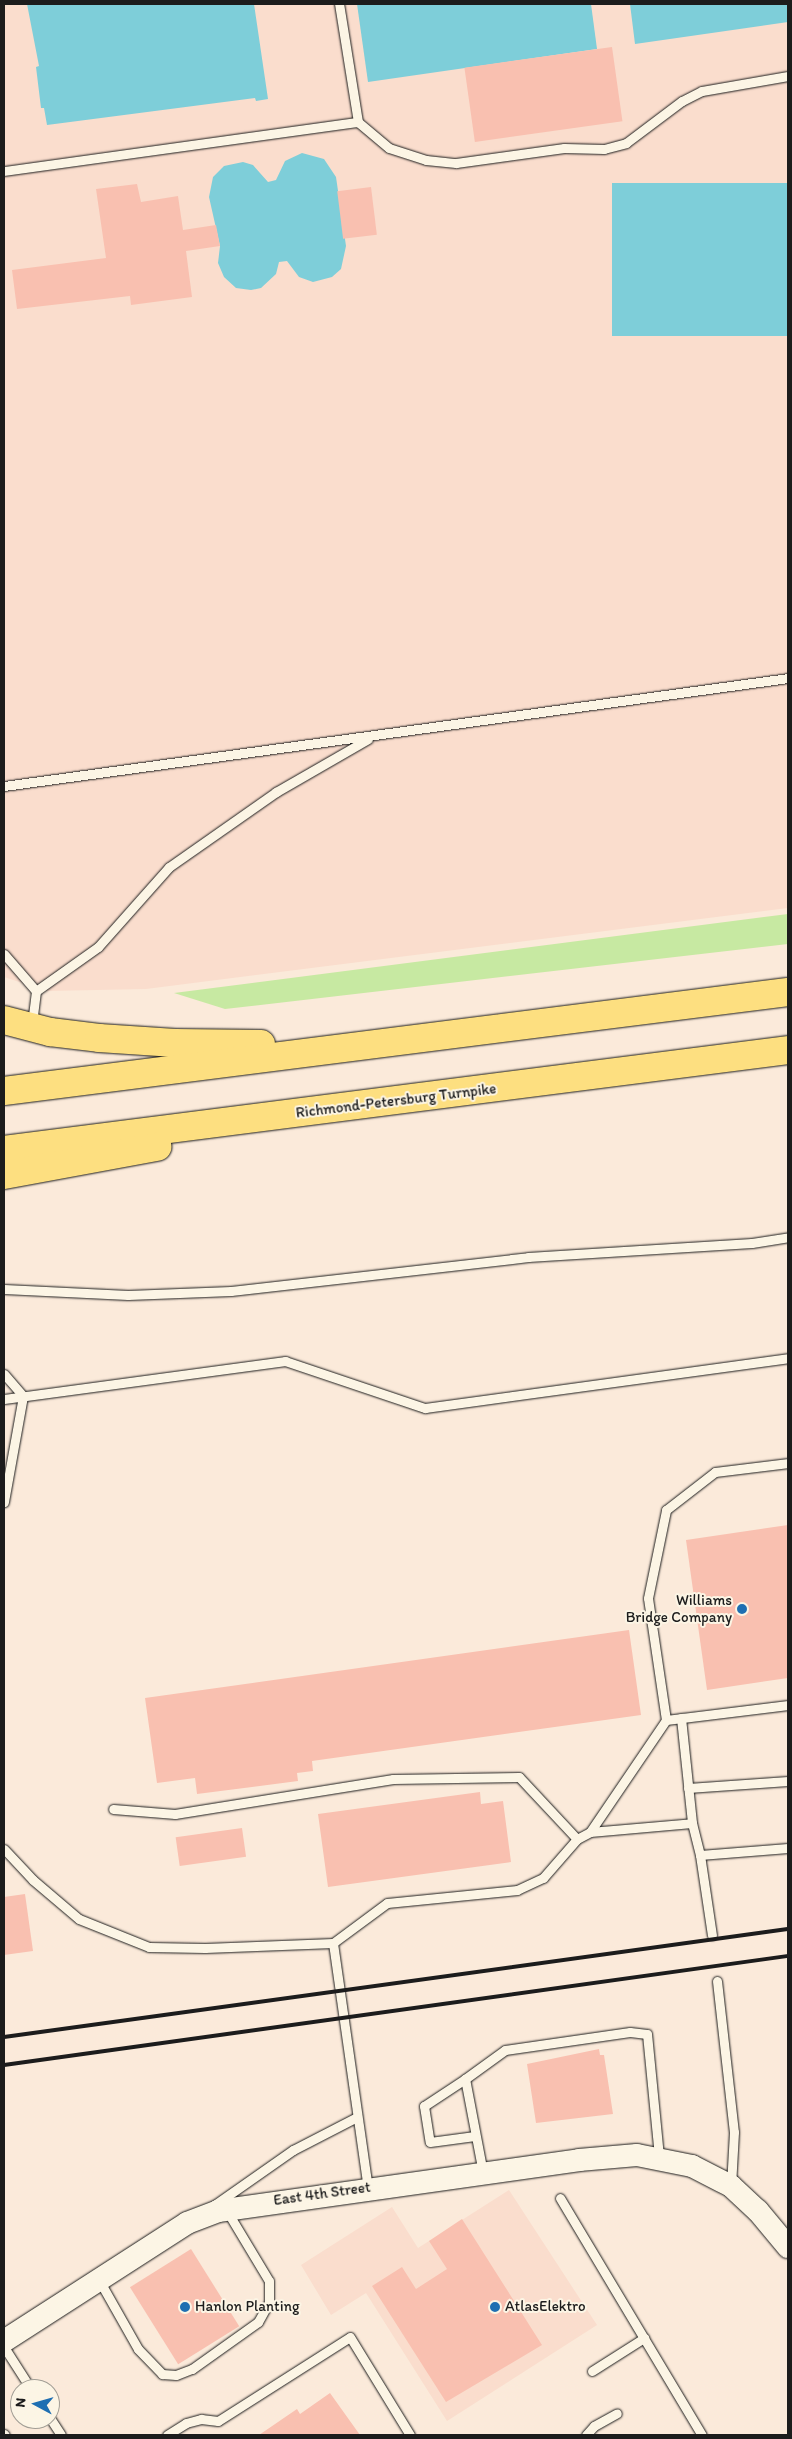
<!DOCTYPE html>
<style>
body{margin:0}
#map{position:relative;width:792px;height:2439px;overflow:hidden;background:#fbeada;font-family:Itim,sans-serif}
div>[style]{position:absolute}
.built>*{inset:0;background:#faddcd}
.green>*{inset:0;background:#c7e9a2}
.water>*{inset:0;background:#7eced9;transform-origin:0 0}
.building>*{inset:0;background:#f9c0b0;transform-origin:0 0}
.roads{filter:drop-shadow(0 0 1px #1c1c1c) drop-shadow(0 0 1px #1c1c1c)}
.service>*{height:9px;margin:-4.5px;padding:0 4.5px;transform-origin:4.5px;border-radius:4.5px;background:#fcf5e5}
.tertiary>*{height:22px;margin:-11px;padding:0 11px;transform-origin:11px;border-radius:11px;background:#fcf5e5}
.motorway>*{height:28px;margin:-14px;padding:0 14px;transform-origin:14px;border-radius:14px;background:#fddf80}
.rail>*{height:4px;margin:-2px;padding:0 2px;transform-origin:2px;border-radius:2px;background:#1c1c1c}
.dots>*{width:14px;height:14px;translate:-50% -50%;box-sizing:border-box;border:2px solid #fcf5e5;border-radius:50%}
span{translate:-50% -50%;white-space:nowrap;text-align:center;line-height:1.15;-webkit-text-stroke:4px #fcf5e5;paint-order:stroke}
.street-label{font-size:15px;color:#1c1c1c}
.poi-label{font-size:15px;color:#1c1c1c}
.right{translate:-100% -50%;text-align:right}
.left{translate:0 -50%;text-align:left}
.frame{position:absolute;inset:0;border:5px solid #1c1c1c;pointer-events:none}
.north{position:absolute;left:10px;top:2379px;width:50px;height:50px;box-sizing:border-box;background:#fcf5e5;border:1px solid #a29e95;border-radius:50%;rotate:276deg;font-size:14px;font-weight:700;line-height:20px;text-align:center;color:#1c1c1c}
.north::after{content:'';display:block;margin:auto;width:18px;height:22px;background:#1f6fb2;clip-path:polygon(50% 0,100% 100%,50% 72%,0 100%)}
</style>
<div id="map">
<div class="built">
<i style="clip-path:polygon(4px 4px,788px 4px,788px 908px,146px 989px,47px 991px,4px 977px)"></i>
<i style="clip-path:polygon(509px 2190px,597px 2325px,447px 2421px,366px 2293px,331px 2315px,301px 2265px,392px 2207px,418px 2248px)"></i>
</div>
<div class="green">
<i style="clip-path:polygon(788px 914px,788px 944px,225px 1009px,174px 993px)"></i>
</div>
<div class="water">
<i style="clip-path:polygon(27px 4px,254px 4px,268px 99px,256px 101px,255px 98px,47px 125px,44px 108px,41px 108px,36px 67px,39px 66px)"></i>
<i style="clip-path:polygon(357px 4px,591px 4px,597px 49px,368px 82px)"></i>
<i style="clip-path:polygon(630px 4px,788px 4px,788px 22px,635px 44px)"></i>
<i style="clip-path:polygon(302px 153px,324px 159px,336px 177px,346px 246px,341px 269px,332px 277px,313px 282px,299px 277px,287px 261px,279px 262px,276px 274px,261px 288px,251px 290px,236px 288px,224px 277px,218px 263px,220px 246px,209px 197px,213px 177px,224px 166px,243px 162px,253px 165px,268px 182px,276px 180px,285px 161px)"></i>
<i style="left:788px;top:183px;width:153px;height:176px;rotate:90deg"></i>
</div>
<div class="building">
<i style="left:612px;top:47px;width:75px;height:149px;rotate:82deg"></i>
<i style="clip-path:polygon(137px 184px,141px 202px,178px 196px,183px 230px,216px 225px,220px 246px,186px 251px,192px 297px,131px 305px,130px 296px,17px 309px,12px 270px,106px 258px,96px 189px)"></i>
<i style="left:371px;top:187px;width:48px;height:34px;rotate:83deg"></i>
<i style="clip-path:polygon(788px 1525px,788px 1678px,707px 1690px,686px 1540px)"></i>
<i style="clip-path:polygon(629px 1630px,641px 1715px,312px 1761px,313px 1771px,297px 1773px,298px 1781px,197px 1794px,195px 1778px,157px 1783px,145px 1698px)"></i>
<i style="clip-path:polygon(480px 1792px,481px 1804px,503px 1801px,511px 1862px,328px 1887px,318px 1814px)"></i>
<i style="left:242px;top:1828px;width:29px;height:67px;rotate:82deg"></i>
<i style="clip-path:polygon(25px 1894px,33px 1951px,4px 1955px,4px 1897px)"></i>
<i style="clip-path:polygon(599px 2049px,600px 2055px,604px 2055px,613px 2114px,536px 2123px,527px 2064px)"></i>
<i style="clip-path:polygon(462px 2219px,542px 2345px,446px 2402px,372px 2286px,402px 2267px,416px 2289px,447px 2269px,429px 2241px)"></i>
<i style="left:191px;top:2249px;width:91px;height:72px;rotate:58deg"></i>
<i style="clip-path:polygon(330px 2393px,360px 2435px,259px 2435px,297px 2409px,300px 2414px)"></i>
</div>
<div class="roads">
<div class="service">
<i style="left:358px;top:122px;width:40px;rotate:40deg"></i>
<i style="left:389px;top:148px;width:39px;rotate:18deg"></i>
<i style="left:426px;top:160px;width:30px;rotate:6deg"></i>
<i style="left:456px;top:163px;width:109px;rotate:-7.9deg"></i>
<i style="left:564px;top:148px;width:40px;rotate:1.4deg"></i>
<i style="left:604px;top:149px;width:23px;rotate:-15deg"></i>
<i style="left:626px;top:143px;width:70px;rotate:-36.9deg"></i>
<i style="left:682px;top:101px;width:22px;rotate:-27deg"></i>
<i style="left:702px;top:91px;width:87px;rotate:-9.9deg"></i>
<i style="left:4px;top:171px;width:357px;rotate:-7.9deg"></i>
<i style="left:358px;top:122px;width:120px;rotate:-99.1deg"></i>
<i style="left:4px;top:786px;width:791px;rotate:-7.84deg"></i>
<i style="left:4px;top:954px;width:49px;rotate:49.1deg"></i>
<i style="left:36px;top:991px;width:33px;rotate:97deg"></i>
<i style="left:36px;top:991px;width:76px;rotate:-35.4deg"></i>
<i style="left:98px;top:947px;width:107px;rotate:-48.4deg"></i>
<i style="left:169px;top:867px;width:131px;rotate:-35deg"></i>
<i style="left:276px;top:792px;width:106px;rotate:-29.9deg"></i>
<i style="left:4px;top:1289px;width:124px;rotate:2.8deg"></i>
<i style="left:128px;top:1295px;width:103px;rotate:-2.2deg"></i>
<i style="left:231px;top:1291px;width:299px;rotate:-6.5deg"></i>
<i style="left:528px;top:1257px;width:224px;rotate:-3.6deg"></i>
<i style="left:752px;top:1243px;width:36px;rotate:-9deg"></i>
<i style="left:4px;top:1374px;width:29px;rotate:49deg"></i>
<i style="left:23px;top:1396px;width:108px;rotate:100.2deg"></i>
<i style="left:4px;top:1399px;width:284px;rotate:-7.7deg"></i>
<i style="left:285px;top:1361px;width:148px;rotate:18.6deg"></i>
<i style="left:425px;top:1408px;width:366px;rotate:-7.8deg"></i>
<i style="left:681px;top:1718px;width:106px;rotate:84deg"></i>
<i style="left:666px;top:1720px;width:123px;rotate:-7deg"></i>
<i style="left:688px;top:1788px;width:100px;rotate:-4deg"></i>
<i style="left:590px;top:1832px;width:135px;rotate:-55.8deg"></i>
<i style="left:666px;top:1720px;width:123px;rotate:-98.4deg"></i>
<i style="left:648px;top:1598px;width:90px;rotate:-78.4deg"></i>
<i style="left:666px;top:1510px;width:62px;rotate:-37.8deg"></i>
<i style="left:715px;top:1472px;width:74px;rotate:-7deg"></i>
<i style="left:577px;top:1839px;width:15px;rotate:-28deg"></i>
<i style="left:590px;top:1832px;width:102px;rotate:-5deg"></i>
<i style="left:692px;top:1823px;width:33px;rotate:76deg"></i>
<i style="left:700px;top:1855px;width:88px;rotate:-4.5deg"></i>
<i style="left:4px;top:1849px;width:42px;rotate:46.9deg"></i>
<i style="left:33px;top:1880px;width:60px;rotate:40.3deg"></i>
<i style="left:79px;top:1919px;width:75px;rotate:21.8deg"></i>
<i style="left:149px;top:1947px;width:56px;rotate:1deg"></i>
<i style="left:205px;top:1948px;width:128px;rotate:-2.2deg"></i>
<i style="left:333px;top:1943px;width:67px;rotate:-36.5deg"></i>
<i style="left:387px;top:1903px;width:131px;rotate:-5.7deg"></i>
<i style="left:517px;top:1890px;width:29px;rotate:-25deg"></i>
<i style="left:543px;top:1878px;width:52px;rotate:-48.9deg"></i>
<i style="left:577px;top:1839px;width:85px;rotate:-133.1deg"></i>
<i style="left:519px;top:1777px;width:126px;rotate:179.1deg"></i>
<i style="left:393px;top:1779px;width:221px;rotate:170.9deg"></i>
<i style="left:175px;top:1814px;width:62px;rotate:-175.4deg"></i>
<i style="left:700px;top:1855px;width:81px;rotate:81.5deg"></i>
<i style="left:333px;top:1943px;width:247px;rotate:81.9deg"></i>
<i style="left:717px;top:1981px;width:152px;rotate:83.6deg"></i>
<i style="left:734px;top:2132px;width:54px;rotate:93.2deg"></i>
<i style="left:465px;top:2079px;width:49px;rotate:146.6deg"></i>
<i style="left:424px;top:2106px;width:36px;rotate:81deg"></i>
<i style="left:430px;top:2142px;width:45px;rotate:-7.6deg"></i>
<i style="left:483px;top:2173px;width:96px;rotate:-100.8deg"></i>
<i style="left:465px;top:2079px;width:49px;rotate:-35.9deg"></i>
<i style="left:505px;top:2050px;width:126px;rotate:-8.2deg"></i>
<i style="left:630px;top:2032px;width:17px;rotate:7deg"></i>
<i style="left:647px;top:2034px;width:124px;rotate:84.4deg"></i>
<i style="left:560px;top:2198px;width:276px;rotate:59.1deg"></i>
<i style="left:213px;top:2206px;width:98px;rotate:-35deg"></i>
<i style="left:293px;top:2150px;width:72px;rotate:-27.3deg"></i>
<i style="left:99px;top:2280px;width:79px;rotate:60.5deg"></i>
<i style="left:138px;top:2349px;width:35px;rotate:46deg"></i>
<i style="left:162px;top:2374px;width:14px;rotate:4deg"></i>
<i style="left:176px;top:2375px;width:17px;rotate:-21deg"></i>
<i style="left:192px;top:2369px;width:81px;rotate:-35.5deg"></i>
<i style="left:258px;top:2322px;width:23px;rotate:-61deg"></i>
<i style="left:269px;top:2302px;width:21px;rotate:-90deg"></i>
<i style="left:269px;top:2281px;width:82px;rotate:-121deg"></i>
<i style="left:4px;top:2347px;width:50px;rotate:57.3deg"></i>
<i style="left:592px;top:2371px;width:62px;rotate:-32.4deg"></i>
<i style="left:50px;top:2418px;width:20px;rotate:57deg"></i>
<i style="left:4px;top:2434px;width:1px;rotate:45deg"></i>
<i style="left:167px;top:2435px;width:22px;rotate:-32deg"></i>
<i style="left:186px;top:2423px;width:16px;rotate:-15deg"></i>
<i style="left:201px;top:2419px;width:17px;rotate:7deg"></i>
<i style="left:218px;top:2421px;width:156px;rotate:-32.5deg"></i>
<i style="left:350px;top:2337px;width:115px;rotate:58.5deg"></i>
<i style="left:586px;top:2435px;width:12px;rotate:-48deg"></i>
<i style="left:594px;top:2426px;width:26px;rotate:-29deg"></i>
</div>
<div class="tertiary">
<i style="left:4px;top:2341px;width:218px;rotate:-32.8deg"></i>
<i style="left:187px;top:2223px;width:33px;rotate:-21deg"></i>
<i style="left:218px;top:2211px;width:365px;rotate:-8deg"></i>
<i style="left:579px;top:2160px;width:58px;rotate:-4.9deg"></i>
<i style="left:637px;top:2155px;width:56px;rotate:11.3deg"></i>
<i style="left:692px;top:2166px;width:44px;rotate:27.1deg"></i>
<i style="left:731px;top:2186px;width:37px;rotate:43deg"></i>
<i style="left:758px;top:2211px;width:47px;rotate:50.2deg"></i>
</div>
<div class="motorway">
<i style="left:4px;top:1020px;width:48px;rotate:14.6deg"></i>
<i style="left:50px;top:1032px;width:49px;rotate:7deg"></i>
<i style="left:99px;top:1038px;width:76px;rotate:3.8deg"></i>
<i style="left:175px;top:1043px;width:86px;rotate:0.7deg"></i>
<i style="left:4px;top:1091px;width:790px;rotate:-7.2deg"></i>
<i style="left:4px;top:1150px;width:790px;rotate:-7.27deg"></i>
<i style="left:4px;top:1175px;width:156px;rotate:-10.4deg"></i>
</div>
</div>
<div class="rail">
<i style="left:4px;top:2037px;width:791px;rotate:-7.84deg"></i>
<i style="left:4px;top:2065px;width:792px;rotate:-7.92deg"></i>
</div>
<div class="dots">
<i style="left:742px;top:1609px;background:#1f6fb2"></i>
<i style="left:185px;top:2307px;background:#1f6fb2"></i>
<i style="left:495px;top:2307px;background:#1f6fb2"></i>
</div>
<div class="street-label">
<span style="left:396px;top:1101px;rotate:-7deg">Richmond-Petersburg Turnpike</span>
<span style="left:322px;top:2194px;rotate:-8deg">East 4th Street</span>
</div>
<div class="poi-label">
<span class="right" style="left:732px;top:1609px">Williams<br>Bridge Company</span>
<span class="left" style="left:195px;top:2307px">Hanlon Planting</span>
<span class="left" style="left:505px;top:2307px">AtlasElektro</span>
</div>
<div class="frame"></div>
<div class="north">N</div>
</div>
